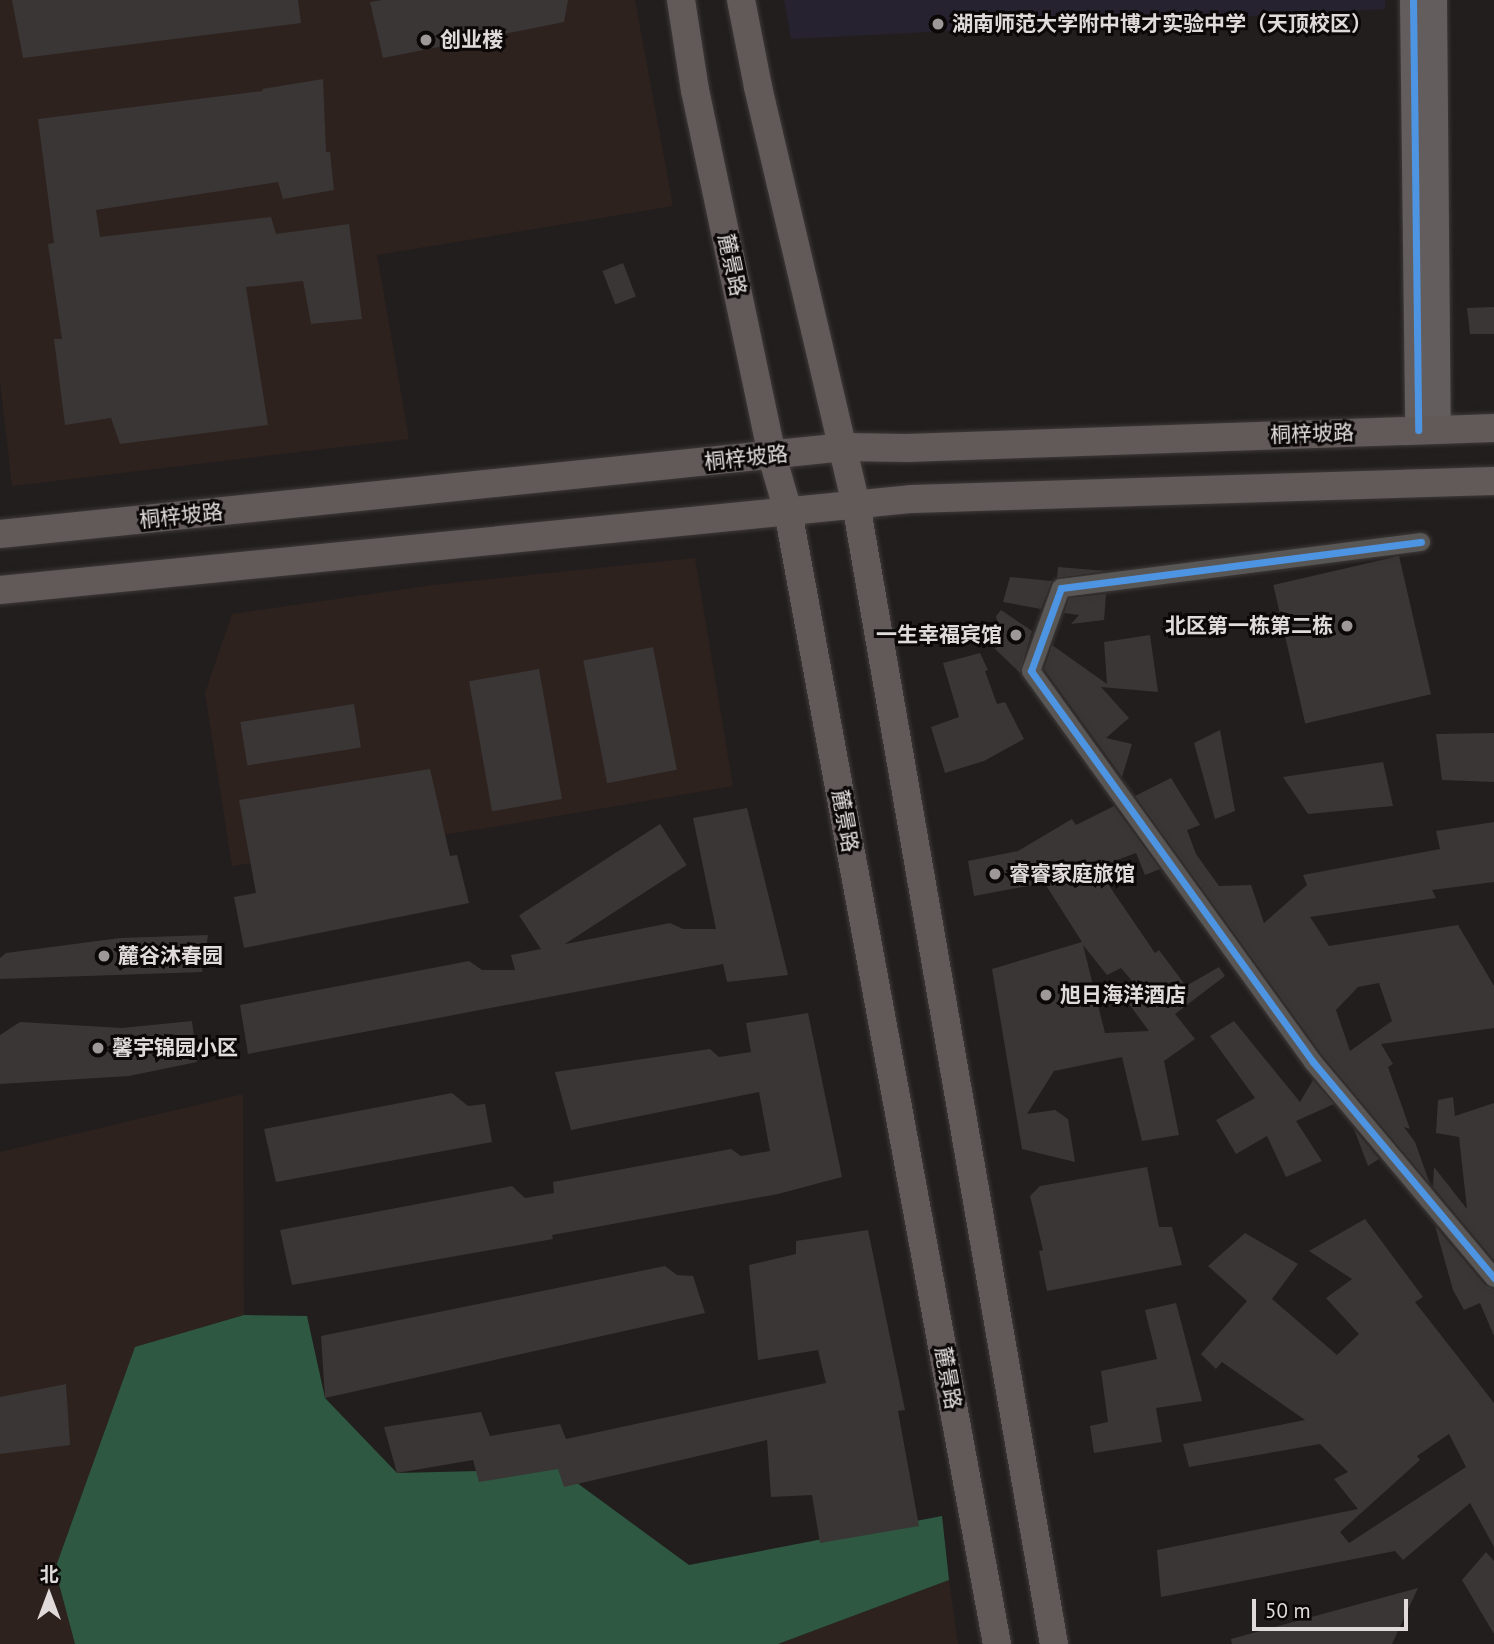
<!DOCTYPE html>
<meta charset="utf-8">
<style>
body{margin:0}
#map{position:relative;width:1494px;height:1644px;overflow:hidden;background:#221e1d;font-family:"PT Sans","Noto Sans SC",sans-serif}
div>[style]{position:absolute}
.built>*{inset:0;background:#2d221e}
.education>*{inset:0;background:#272230}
.forest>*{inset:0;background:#2e5842}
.building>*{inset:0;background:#393635;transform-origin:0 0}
.roads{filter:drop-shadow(0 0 2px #3e3a39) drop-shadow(0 0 2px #3e3a39)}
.street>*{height:18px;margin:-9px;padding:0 9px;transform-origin:9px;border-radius:9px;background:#595756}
.secondary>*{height:26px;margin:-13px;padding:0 13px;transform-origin:13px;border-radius:13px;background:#635e5d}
.primary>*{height:28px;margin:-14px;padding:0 14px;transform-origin:14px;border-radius:14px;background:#625a59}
.cycleway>*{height:7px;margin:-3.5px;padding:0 3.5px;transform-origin:3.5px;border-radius:3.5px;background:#4d94e3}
.dots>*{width:19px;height:19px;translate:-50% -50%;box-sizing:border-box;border:4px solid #0b0807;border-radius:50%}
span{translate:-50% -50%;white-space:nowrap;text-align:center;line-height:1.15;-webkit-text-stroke:6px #0b0807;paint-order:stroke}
.poi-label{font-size:21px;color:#e0dbda;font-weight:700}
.left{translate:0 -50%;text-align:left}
.right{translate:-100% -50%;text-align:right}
.street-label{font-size:21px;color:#e0dbda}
.north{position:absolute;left:14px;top:1560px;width:70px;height:70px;-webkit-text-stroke:5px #0b0807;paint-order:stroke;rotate:0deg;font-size:19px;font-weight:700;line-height:28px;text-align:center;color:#e0dbda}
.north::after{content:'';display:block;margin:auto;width:24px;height:32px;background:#e0dbda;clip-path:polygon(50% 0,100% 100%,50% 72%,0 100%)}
.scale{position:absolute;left:1252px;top:1599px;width:156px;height:32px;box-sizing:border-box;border:4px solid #e0dbda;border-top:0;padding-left:9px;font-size:21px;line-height:24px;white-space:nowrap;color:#e0dbda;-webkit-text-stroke:5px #0b0807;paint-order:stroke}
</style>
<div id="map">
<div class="built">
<i style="clip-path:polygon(0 0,635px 0,673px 206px,377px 255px,409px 439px,12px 486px,0 381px)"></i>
<i style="clip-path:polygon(695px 558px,733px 786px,481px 829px,232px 866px,205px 693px,232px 614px,433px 585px)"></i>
<i style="clip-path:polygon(243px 1094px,244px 1315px,135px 1348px,55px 1569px,75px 1644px,0 1644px,0 1152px)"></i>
<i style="clip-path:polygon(949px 1580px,958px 1644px,778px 1644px)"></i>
</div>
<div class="education">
<i style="clip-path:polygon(784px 0,1385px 0,1385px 9px,791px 39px)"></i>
</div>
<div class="forest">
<i style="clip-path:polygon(244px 1315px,307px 1316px,325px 1398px,397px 1473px,558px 1469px,689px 1565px,942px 1516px,949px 1580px,778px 1644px,75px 1644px,55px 1569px,135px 1347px)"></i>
</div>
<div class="building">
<i style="clip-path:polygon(12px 0,298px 0,301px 23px,23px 58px)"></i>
<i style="clip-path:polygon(382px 0,568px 0,564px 22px,383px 58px,370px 2px)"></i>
<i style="clip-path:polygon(323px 79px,326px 152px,330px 152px,334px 190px,283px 199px,278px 182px,96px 210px,100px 237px,271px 217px,276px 234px,349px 224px,362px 319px,311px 324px,303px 281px,246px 287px,268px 425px,120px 444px,111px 418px,65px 425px,54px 339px,62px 339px,48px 244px,54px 243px,38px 119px,263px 91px,262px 89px)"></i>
<i style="left:623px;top:263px;width:36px;height:22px;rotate:69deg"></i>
<i style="clip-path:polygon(1494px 307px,1494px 334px,1470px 334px,1467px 308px)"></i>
<i style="left:1399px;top:556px;width:142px;height:129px;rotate:77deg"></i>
<i style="clip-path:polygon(1058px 567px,1107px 571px,1057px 578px)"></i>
<i style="clip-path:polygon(1010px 577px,1052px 581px,1041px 609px,1003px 602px)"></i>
<i style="clip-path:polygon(1106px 594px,1104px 620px,1071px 624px,1079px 615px,1064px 613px,1069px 598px)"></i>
<i style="clip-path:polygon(1001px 610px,1032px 631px,1020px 673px,994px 648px,1002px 646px,996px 616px)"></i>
<i style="clip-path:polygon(1150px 635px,1158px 692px,1101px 687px,1129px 718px,1106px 738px,1132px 744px,1122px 777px,1044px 669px,1052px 645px,1107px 684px,1104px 642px)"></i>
<i style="left:653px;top:647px;width:125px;height:71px;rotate:79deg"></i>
<i style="clip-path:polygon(980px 653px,988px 670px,985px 671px,997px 704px,1005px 702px,1024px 739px,984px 761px,945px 773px,931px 727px,959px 717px,943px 663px)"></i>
<i style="left:539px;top:669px;width:132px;height:71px;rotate:80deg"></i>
<i style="left:354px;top:704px;width:44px;height:115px;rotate:81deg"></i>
<i style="clip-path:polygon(1220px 730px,1235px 811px,1215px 819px,1194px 743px)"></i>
<i style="clip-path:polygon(1494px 733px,1494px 782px,1442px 780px,1436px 734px)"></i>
<i style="clip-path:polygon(1383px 762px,1393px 806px,1308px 814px,1283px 777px)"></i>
<i style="clip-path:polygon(430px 769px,450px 856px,457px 855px,469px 903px,244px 948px,234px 897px,256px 893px,239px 800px)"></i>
<i style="clip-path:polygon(evenodd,1171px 778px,1200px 825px,1187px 830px,1196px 854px,1219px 886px,1251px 885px,1264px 923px,1307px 885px,1303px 875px,1440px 849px,1436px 831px,1494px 822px,1494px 882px,1432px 890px,1436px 898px,1310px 917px,1329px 946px,1458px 925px,1494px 986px,1494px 1028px,1381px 1044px,1393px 1064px,1388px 1067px,1410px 1129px,1404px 1127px,1415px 1142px,1430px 1184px,1322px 1055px,1135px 796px,1171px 778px,1379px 983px,1392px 1021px,1350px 1051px,1336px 1010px,1358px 987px,1379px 983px)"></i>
<i style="clip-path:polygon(evenodd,1114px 806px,1160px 869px,1145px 875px,1136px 853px,1098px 867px,1112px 890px,1155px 953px,1159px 950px,1186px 986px,1219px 967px,1225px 976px,1175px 1014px,1195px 1039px,1164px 1061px,1179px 1135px,1142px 1141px,1122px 1057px,1054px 1071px,1027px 1114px,1055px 1110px,1068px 1119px,1075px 1162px,1022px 1149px,992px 969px,1082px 942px,1042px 879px,1033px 885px,974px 896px,968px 861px,1018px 851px,1072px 819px,1076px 825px,1114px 806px,1083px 945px,1107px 975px,1121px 968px,1144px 995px,1129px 1004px,1149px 1031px,1105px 1033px,1083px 945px)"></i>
<i style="clip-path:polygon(747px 808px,788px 975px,727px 982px,723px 964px,248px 1054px,240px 1005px,469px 961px,482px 970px,515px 970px,511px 955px,670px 923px,683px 929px,716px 929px,693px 818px)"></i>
<i style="left:660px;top:824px;width:49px;height:168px;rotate:57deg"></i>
<i style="clip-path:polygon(208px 935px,202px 972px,0 979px,0 958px,6px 953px,120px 938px)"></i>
<i style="clip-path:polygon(808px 1013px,842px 1177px,778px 1194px,552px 1235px,553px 1239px,292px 1285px,280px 1230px,512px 1186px,525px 1198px,554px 1193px,553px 1182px,731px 1149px,741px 1156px,770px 1151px,759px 1092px,571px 1130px,555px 1072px,710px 1049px,719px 1057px,751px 1052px,746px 1023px)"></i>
<i style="clip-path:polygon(192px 1021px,197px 1062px,129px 1076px,0 1084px,0 1035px,20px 1022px,122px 1028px)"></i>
<i style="clip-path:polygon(1234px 1021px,1300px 1102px,1313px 1080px,1334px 1104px,1296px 1121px,1322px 1161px,1286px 1177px,1267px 1136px,1236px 1154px,1216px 1120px,1255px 1098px,1210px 1036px)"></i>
<i style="clip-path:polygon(452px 1093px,468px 1106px,485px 1104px,492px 1142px,276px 1182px,264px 1129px)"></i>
<i style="clip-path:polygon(1453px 1097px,1455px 1116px,1494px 1103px,1494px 1260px,1433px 1187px,1434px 1167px,1467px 1209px,1459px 1137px,1436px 1133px,1438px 1100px)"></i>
<i style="clip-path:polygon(1354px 1129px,1379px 1159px,1368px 1166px)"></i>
<i style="clip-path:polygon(1147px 1167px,1159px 1227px,1172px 1227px,1182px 1265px,1047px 1291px,1039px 1251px,1043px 1250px,1030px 1196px,1040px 1186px)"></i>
<i style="clip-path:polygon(evenodd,1365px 1219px,1423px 1297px,1415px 1302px,1494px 1403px,1494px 1547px,1470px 1503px,1403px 1560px,1395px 1551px,1161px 1597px,1157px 1550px,1358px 1509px,1334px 1479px,1348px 1472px,1320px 1444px,1189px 1467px,1183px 1444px,1305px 1420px,1222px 1362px,1216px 1369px,1201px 1354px,1247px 1301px,1208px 1266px,1245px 1233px,1298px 1264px,1272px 1299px,1337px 1355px,1359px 1334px,1326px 1298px,1352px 1279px,1309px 1251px,1365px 1219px,1449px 1434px,1466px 1467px,1349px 1543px,1340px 1532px,1420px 1460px,1417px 1456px,1449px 1434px)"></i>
<i style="clip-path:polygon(1435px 1226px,1485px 1285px,1494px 1289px,1494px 1336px,1480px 1303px,1464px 1310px,1453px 1290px)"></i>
<i style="clip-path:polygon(868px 1230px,905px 1410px,898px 1411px,919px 1526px,820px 1543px,812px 1495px,771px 1497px,767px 1440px,564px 1487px,558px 1469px,479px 1482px,473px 1460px,397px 1473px,384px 1427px,481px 1412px,490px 1436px,560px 1424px,566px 1439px,826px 1383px,818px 1350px,758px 1360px,749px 1265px,796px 1254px,796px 1241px)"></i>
<i style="clip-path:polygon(665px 1266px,677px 1275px,693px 1276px,705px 1313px,325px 1398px,321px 1336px)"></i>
<i style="clip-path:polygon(1176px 1303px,1202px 1401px,1156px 1408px,1162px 1442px,1094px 1453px,1090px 1426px,1108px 1422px,1101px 1371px,1157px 1359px,1145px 1310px)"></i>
<i style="clip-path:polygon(66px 1384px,70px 1445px,0 1454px,0 1397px)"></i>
<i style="clip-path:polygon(1486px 1552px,1494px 1561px,1494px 1634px,1462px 1580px)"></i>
<i style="clip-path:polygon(1418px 1588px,1392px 1644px,1232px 1644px,1231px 1639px)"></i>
</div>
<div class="roads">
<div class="street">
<i style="left:1421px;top:542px;width:363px;rotate:172.7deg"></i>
<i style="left:1061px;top:588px;width:88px;rotate:109.9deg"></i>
<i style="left:1031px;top:671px;width:482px;rotate:54.2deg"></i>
<i style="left:1313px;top:1062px;width:282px;rotate:50deg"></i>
</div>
<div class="secondary">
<i style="left:1413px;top:0;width:430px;rotate:89.3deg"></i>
<i style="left:1434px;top:0;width:430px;rotate:89.5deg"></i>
</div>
<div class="primary">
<i style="left:681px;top:0;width:91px;rotate:81.2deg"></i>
<i style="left:695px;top:90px;width:374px;rotate:78.1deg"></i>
<i style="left:772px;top:456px;width:57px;rotate:73.8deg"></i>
<i style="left:788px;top:511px;width:1152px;rotate:79.55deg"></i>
<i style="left:741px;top:0;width:89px;rotate:78.9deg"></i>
<i style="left:758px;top:87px;width:428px;rotate:76.8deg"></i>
<i style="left:856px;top:504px;width:1157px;rotate:80.15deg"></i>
<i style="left:0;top:534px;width:849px;rotate:-5.88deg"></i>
<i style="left:845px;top:447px;width:62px;rotate:0.9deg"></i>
<i style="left:907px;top:448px;width:587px;rotate:-1.95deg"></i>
<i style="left:0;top:590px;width:917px;rotate:-5.7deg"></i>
<i style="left:912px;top:499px;width:582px;rotate:-1.77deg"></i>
</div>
</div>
<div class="cycleway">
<i style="left:1413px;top:0;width:430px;rotate:89.3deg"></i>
<i style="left:1421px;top:542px;width:363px;rotate:172.7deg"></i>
<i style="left:1061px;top:588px;width:88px;rotate:109.9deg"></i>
<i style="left:1031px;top:671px;width:482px;rotate:54.2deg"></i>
<i style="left:1313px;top:1062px;width:282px;rotate:50deg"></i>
</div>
<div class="dots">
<i style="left:938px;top:24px;background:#9e9998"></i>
<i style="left:426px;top:40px;background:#9e9998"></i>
<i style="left:1347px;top:626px;background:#9e9998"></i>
<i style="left:1016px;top:635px;background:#9e9998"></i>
<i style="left:995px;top:874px;background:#9e9998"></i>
<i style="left:104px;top:956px;background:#9e9998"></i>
<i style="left:1046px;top:995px;background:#9e9998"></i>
<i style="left:98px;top:1048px;background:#9e9998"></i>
</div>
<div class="poi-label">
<span class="left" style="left:952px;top:24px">湖南师范大学附中博才实验中学（天顶校区）</span>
<span class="left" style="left:440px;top:40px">创业楼</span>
<span class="right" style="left:1333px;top:626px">北区第一栋第二栋</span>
<span class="right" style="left:1002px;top:635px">一生幸福宾馆</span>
<span class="left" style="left:1009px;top:874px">睿睿家庭旅馆</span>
<span class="left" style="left:118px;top:956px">麓谷沐春园</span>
<span class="left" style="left:1060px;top:995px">旭日海洋酒店</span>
<span class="left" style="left:112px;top:1048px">馨宇锦园小区</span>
</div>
<div class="street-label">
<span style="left:732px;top:265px;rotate:78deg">麓景路</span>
<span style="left:1312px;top:434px;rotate:-2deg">桐梓坡路</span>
<span style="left:746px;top:458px;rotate:-6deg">桐梓坡路</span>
<span style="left:181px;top:516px;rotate:-6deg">桐梓坡路</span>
<span style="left:845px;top:821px;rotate:80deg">麓景路</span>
<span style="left:948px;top:1378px;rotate:80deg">麓景路</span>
</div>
<div class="north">北</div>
<div class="scale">50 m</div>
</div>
